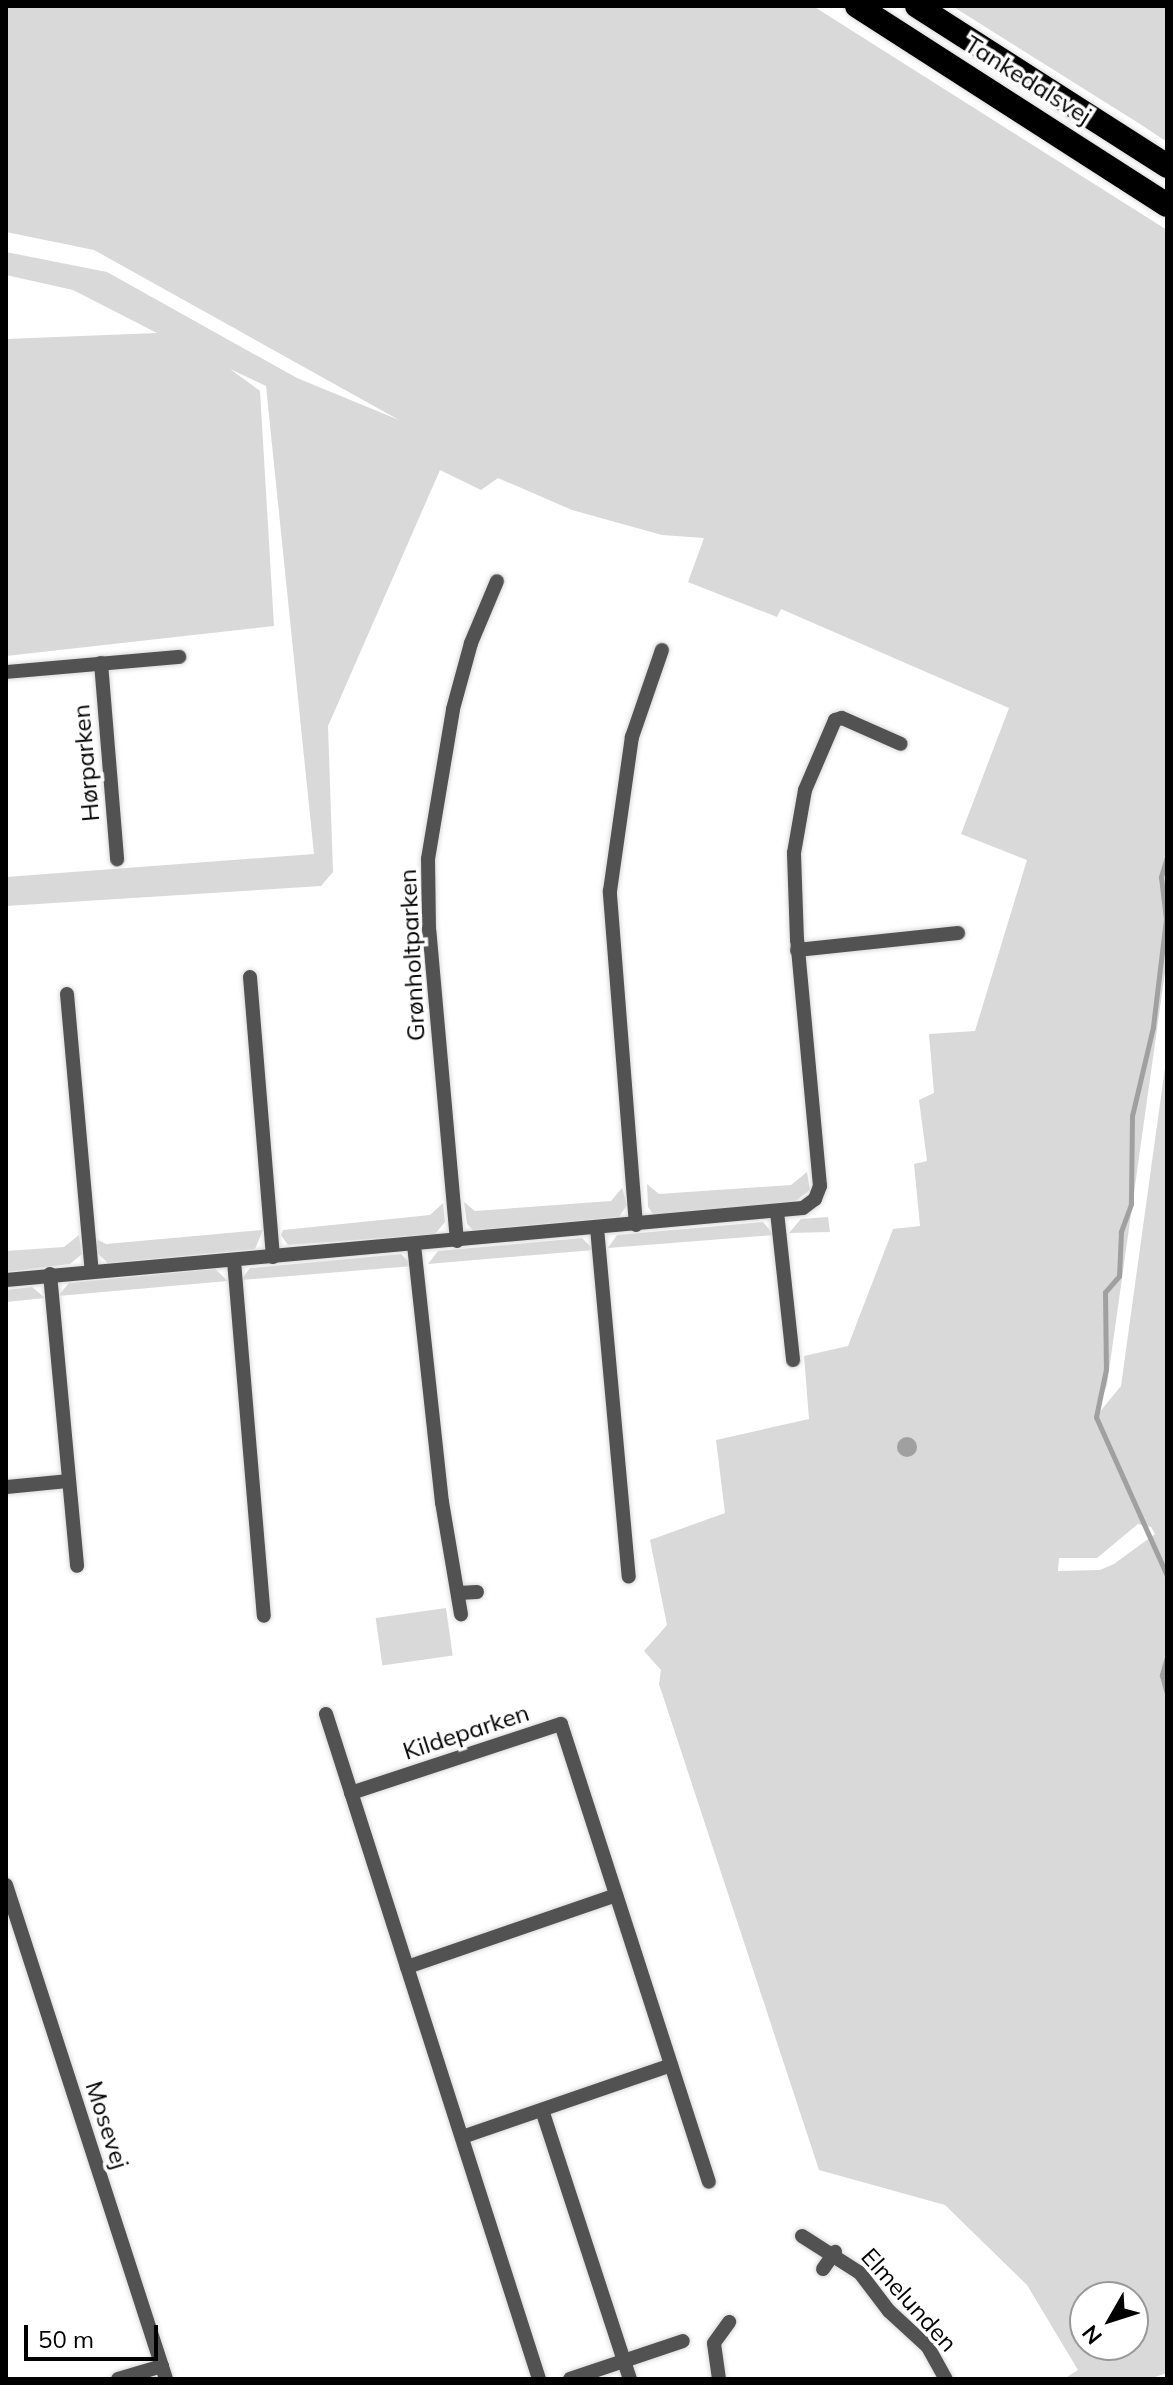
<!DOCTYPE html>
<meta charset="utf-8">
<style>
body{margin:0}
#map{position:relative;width:1173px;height:2385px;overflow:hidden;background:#fff;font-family:Mulish,sans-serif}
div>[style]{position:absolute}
.green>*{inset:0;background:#d9d9d9;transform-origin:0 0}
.water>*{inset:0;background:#a0a0a0}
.round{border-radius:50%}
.stream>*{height:5px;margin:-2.5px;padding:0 2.5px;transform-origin:2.5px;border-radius:2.5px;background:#a0a0a0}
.roads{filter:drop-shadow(0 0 2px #dbdbdb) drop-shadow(0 0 2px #dbdbdb)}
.street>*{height:14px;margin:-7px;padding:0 7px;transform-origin:7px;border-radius:7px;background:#525252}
.highway>*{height:24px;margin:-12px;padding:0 12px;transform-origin:12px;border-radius:12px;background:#000}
span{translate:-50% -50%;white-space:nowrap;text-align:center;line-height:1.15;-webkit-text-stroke:7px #fff;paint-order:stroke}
.street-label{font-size:24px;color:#000}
.frame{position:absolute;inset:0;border:8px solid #000;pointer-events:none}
.north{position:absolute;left:1069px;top:2281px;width:80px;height:80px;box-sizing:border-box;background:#fff;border:2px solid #999;border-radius:50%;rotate:231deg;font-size:22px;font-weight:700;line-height:32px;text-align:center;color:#000}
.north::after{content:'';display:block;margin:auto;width:28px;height:36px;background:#000;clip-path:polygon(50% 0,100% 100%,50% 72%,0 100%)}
.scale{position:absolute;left:24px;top:2325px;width:134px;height:36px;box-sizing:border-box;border:4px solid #000;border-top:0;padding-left:10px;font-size:24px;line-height:28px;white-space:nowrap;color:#000;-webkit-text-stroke:6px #fff;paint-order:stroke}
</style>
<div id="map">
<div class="green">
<i style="clip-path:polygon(evenodd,6px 6px,813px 6px,1167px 230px,1167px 958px,1107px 1385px,1093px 1420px,1121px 1386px,1167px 1053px,1167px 2373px,1149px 2379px,1064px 2379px,1078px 2370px,1027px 2285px,945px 2205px,819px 2170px,659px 1684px,661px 1670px,644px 1651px,667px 1625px,650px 1540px,725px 1513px,716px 1440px,809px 1419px,804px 1356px,848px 1346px,893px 1229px,920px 1226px,914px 1164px,927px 1161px,919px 1100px,934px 1093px,929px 1034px,975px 1031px,1027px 860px,961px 834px,1009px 708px,781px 609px,777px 617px,688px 582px,704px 538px,662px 535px,572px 510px,498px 478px,481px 490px,440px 470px,328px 726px,333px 872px,321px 886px,6px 906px,6px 877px,314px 854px,266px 386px,230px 369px,260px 391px,274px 626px,6px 656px,6px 339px,157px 333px,73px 290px,6px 275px,6px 252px,107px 272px,297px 378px,399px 420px,94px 250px,6px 232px,6px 6px,1138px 1524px,1151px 1527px,1155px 1534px,1114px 1564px,1100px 1570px,1058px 1571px,1059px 1558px,1097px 1558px,1138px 1524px,6px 6px,1085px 2297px,1133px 2297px,1133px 2345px,1085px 2345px,1085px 2297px)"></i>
<i style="clip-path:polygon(952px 6px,1167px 6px,1167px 142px,1140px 124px)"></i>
<i style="clip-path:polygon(807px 1172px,810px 1190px,794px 1202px,654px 1215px,648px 1207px,647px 1184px,659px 1194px,791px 1185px)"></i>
<i style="clip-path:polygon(622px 1188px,627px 1205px,619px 1217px,473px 1230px,467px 1224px,464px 1202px,475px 1211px,611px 1201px)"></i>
<i style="clip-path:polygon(443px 1203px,445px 1222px,435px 1234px,288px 1245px,281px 1235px,283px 1230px,430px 1215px)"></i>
<i style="clip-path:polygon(828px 1217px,830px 1232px,789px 1233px,801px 1219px)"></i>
<i style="clip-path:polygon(763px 1222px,774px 1235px,608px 1248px,617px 1235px)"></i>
<i style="clip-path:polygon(263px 1230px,255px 1249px,108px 1263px,96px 1252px,96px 1239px,106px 1244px)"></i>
<i style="clip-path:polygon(79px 1235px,82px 1254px,70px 1264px,6px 1272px,6px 1251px,64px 1247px)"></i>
<i style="clip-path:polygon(582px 1238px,594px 1250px,428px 1264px,438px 1251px)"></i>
<i style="clip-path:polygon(401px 1254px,413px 1266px,241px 1280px,250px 1268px)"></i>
<i style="clip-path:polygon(215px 1269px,228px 1281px,58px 1296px,69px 1283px)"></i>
<i style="clip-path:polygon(32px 1287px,45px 1298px,6px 1302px,6px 1290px)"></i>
<i style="left:446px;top:1608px;width:48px;height:71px;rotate:82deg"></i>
</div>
<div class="water">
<i class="round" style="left:897px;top:1437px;width:20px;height:20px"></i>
</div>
<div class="stream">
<i style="left:1167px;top:857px;width:21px;rotate:107deg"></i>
<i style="left:1161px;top:877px;width:42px;rotate:83.2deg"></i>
<i style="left:1166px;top:919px;width:109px;rotate:96.9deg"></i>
<i style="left:1153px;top:1027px;width:91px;rotate:103.3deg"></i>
<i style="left:1132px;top:1116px;width:88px;rotate:90.7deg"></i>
<i style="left:1131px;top:1204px;width:30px;rotate:110deg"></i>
<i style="left:1121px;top:1232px;width:44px;rotate:92.6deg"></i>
<i style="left:1119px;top:1276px;width:21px;rotate:131deg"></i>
<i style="left:1105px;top:1292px;width:77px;rotate:89.3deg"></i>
<i style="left:1106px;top:1369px;width:49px;rotate:101.8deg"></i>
<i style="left:1096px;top:1417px;width:174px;rotate:65.9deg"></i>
<i style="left:1167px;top:1657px;width:19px;rotate:106deg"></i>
<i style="left:1162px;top:1675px;width:20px;rotate:75deg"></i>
</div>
<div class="roads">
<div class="street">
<i style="left:101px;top:663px;width:197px;rotate:85.3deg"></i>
<i style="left:6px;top:672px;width:174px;rotate:-5deg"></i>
<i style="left:797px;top:950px;width:162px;rotate:-6deg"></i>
<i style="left:250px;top:977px;width:281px;rotate:85.3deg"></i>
<i style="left:67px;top:994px;width:279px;rotate:84.9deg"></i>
<i style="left:777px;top:1212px;width:149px;rotate:83.8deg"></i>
<i style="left:636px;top:1225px;width:335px;rotate:-94.5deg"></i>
<i style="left:610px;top:891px;width:156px;rotate:-81.9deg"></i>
<i style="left:632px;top:737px;width:92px;rotate:-71deg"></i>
<i style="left:597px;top:1228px;width:350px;rotate:84.8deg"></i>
<i style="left:457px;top:1241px;width:312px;rotate:-95.1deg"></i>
<i style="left:429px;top:930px;width:71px;rotate:-90.8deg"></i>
<i style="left:428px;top:859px;width:152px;rotate:-80.5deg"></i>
<i style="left:453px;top:709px;width:68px;rotate:-74.7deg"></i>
<i style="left:471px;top:643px;width:67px;rotate:-67.2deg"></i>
<i style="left:414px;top:1245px;width:259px;rotate:83.8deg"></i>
<i style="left:442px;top:1502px;width:114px;rotate:80.4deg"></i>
<i style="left:234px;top:1261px;width:356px;rotate:85.2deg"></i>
<i style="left:50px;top:1274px;width:293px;rotate:84.7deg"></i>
<i style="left:6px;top:1280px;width:800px;rotate:-5.16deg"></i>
<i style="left:803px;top:1208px;width:15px;rotate:-37deg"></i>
<i style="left:815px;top:1199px;width:14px;rotate:-69deg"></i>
<i style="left:820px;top:1186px;width:247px;rotate:-95.3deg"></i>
<i style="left:797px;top:940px;width:87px;rotate:-92deg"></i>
<i style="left:794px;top:853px;width:64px;rotate:-80.1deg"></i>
<i style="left:805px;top:790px;width:76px;rotate:-66.8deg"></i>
<i style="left:835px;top:720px;width:7px;rotate:-16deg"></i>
<i style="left:842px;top:718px;width:64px;rotate:23.8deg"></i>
<i style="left:6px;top:1487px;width:62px;rotate:-5.5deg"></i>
<i style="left:458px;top:1593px;width:19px;rotate:-3deg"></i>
<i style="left:326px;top:1714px;width:698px;rotate:72.24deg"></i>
<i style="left:351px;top:1793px;width:221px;rotate:-18.2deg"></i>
<i style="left:561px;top:1724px;width:481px;rotate:72.1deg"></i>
<i style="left:6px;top:1885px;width:519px;rotate:72.05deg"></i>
<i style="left:407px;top:1967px;width:221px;rotate:-19deg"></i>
<i style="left:542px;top:2110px;width:283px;rotate:71.9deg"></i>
<i style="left:462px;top:2137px;width:221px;rotate:-19deg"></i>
<i style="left:802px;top:2236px;width:69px;rotate:32.5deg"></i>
<i style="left:860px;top:2273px;width:48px;rotate:52.7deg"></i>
<i style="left:889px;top:2311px;width:53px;rotate:42.7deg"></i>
<i style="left:928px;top:2347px;width:37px;rotate:61deg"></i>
<i style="left:823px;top:2269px;width:21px;rotate:-55deg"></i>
<i style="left:118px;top:2379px;width:46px;rotate:-16.5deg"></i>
<i style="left:570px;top:2379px;width:119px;rotate:-18.6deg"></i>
<i style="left:719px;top:2379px;width:36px;rotate:-98deg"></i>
<i style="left:714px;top:2343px;width:26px;rotate:-54deg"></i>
</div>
<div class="highway">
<i style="left:857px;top:6px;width:368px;rotate:32.7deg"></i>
<i style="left:917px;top:6px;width:297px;rotate:32.6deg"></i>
</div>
</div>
<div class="street-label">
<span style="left:1028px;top:80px;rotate:32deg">Tankedalsvej</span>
<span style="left:86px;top:763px;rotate:-95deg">Hørparken</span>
<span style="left:412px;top:955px;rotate:-93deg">Grønholtparken</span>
<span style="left:466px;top:1732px;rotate:-18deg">Kildeparken</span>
<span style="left:107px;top:2125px;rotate:72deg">Mosevej</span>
<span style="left:909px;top:2300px;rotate:48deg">Elmelunden</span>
</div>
<div class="frame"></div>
<div class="north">N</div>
<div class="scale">50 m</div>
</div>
